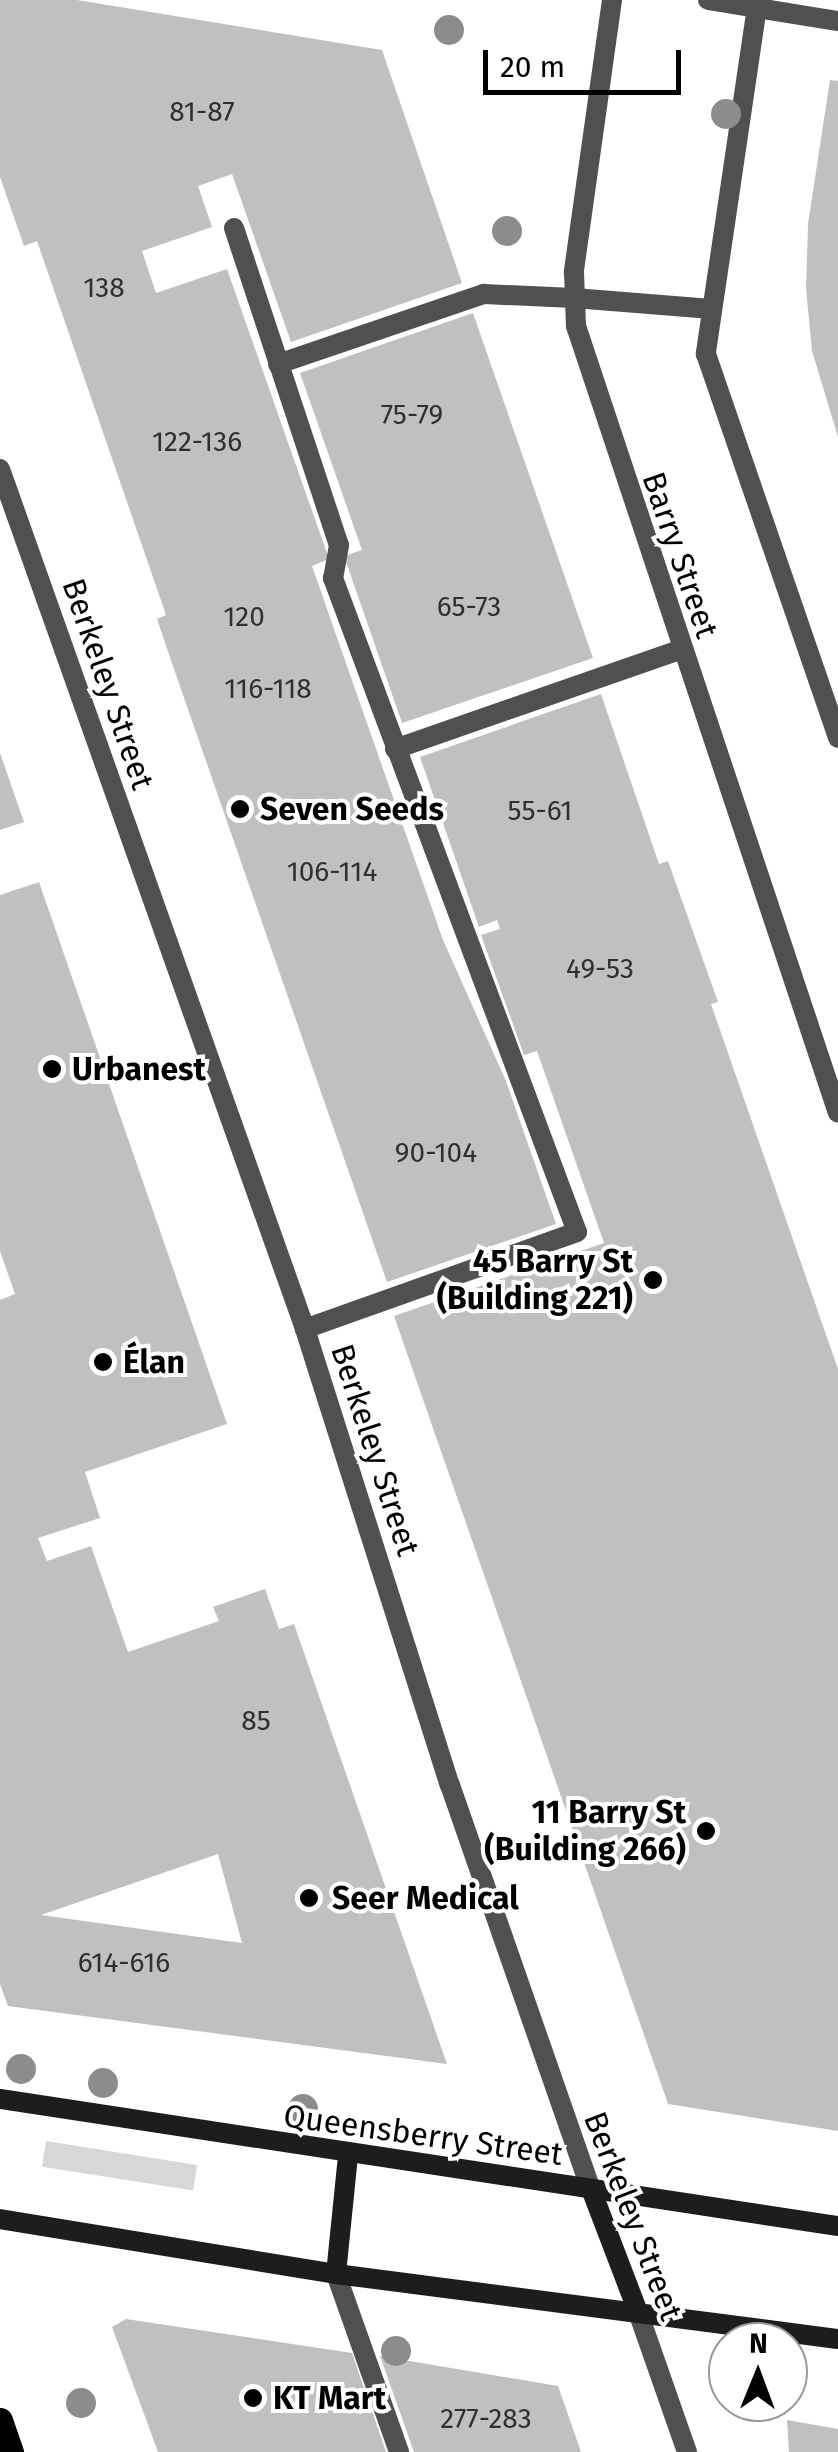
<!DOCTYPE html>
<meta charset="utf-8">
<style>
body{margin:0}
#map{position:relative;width:838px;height:2452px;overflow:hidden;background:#fff;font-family:"Fira Sans",sans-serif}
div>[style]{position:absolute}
.green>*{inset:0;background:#d7d7d7;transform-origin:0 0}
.building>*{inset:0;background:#c0c0c0}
.lane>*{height:20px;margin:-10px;padding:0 10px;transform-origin:10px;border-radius:10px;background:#505050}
.street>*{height:20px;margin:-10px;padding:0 10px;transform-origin:10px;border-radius:10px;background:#505050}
.secondary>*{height:20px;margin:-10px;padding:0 10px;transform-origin:10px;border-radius:10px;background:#1d1d1d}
.primary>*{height:25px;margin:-12.5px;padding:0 12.5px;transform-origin:12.5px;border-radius:12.5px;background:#000}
.trees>*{width:30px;height:30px;margin:-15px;border-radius:50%;background:#8c8c8c}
.dots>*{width:28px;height:28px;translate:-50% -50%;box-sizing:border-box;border:5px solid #fff;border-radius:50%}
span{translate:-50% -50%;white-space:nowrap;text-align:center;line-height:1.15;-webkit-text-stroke:8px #fff;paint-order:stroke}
.number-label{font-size:28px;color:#303030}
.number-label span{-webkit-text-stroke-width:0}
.street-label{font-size:32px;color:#000}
.poi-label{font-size:32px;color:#000;font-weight:700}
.left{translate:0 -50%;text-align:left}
.right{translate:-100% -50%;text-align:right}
.north{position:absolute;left:708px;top:2322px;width:100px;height:100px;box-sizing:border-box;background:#fff;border:2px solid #999;border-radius:50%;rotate:1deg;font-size:28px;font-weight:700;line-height:40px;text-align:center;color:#000}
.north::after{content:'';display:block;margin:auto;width:35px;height:45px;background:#000;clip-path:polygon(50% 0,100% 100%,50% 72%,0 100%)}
.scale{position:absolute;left:483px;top:50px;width:198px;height:45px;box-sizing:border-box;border:5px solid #000;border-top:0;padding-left:12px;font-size:30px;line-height:35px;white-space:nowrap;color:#000;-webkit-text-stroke:8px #fff;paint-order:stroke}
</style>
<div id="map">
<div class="green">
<i style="left:46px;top:2141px;width:153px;height:26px;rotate:9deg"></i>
</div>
<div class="building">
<i style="clip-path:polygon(0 0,77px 0,382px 50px,462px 283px,291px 342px,232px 174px,198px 186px,212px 227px,142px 251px,156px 293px,227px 269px,329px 559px,312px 566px,443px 940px,506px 1081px,556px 1224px,387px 1282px,174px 669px,157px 619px,166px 615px,37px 241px,24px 246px,0 177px)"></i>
<i style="clip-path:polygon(830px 80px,838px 81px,838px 437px,812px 351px,806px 288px,808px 224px)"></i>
<i style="clip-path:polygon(473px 313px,593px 658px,402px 723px,344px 556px,362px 550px,300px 373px)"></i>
<i style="clip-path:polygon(601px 694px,659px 864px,668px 861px,718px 1002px,711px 1004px,838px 1369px,838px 2131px,668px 2104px,394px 1316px,604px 1243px,537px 1051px,524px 1055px,481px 935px,500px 929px,497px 920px,479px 927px,420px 757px)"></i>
<i style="clip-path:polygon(0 753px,24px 822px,0 830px)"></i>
<i style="clip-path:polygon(evenodd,39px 882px,227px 1424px,85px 1472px,100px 1518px,38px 1538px,47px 1561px,91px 1546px,128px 1652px,219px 1621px,213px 1607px,265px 1589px,279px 1629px,294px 1624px,447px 2064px,8px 2006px,0 1984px,0 1300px,15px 1294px,0 1251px,0 895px,39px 882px,218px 1854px,242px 1943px,41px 1915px,218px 1854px)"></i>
<i style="clip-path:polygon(126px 2319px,352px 2353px,386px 2452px,158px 2452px,112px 2327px)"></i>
<i style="clip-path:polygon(380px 2356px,558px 2386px,581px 2452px,414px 2452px)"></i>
<i style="clip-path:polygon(787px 2420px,838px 2429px,838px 2452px,789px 2452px)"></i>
</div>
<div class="lane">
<i style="left:234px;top:228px;width:334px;rotate:71.7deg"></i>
<i style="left:339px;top:545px;width:34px;rotate:100deg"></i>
<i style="left:333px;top:578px;width:698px;rotate:69.54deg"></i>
<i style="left:577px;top:1232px;width:289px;rotate:160.4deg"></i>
<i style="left:278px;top:364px;width:218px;rotate:-18.8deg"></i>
<i style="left:484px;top:294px;width:90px;rotate:2.5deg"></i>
<i style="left:395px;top:749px;width:302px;rotate:-19.2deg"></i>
<i style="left:336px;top:2274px;width:189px;rotate:70.5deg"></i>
</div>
<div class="street">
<i style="left:612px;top:0;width:275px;rotate:98deg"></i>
<i style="left:574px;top:272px;width:54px;rotate:87.9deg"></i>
<i style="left:576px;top:326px;width:829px;rotate:71.59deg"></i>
<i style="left:708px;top:0;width:132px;rotate:9.2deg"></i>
<i style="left:758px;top:0;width:358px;rotate:98.4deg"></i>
<i style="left:706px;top:354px;width:406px;rotate:71deg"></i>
<i style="left:574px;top:298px;width:138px;rotate:4.6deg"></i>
<i style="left:0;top:469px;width:912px;rotate:70.47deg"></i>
<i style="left:305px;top:1329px;width:478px;rotate:72.4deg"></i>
<i style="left:450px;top:1785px;width:428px;rotate:70.8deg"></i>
<i style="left:638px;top:2312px;width:148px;rotate:70.7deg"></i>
</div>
<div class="secondary">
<i style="left:0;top:2099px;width:848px;rotate:8.62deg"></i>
<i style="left:591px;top:2189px;width:132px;rotate:69.1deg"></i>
<i style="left:0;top:2219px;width:340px;rotate:9.3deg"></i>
<i style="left:336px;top:2274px;width:506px;rotate:7.38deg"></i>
<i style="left:336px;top:2274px;width:120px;rotate:-84.2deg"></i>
</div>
<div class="primary">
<i style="left:0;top:2420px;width:34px;rotate:71deg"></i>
</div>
<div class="trees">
<i style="left:449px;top:30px"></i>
<i style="left:726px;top:114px"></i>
<i style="left:507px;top:231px"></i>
<i style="left:21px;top:2069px"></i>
<i style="left:103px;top:2083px"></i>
<i style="left:303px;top:2109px"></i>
<i style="left:396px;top:2351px"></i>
<i style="left:81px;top:2403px"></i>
</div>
<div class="dots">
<i style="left:240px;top:809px;background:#000"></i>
<i style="left:52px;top:1069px;background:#000"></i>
<i style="left:653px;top:1280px;background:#000"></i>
<i style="left:103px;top:1362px;background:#000"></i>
<i style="left:706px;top:1831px;background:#000"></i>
<i style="left:309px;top:1898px;background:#000"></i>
<i style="left:253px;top:2398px;background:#000"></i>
</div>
<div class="number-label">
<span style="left:202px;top:112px">81-87</span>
<span style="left:104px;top:288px">138</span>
<span style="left:412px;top:415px">75-79</span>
<span style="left:197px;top:442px">122-136</span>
<span style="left:469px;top:607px">65-73</span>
<span style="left:244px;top:617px">120</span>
<span style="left:268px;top:689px">116-118</span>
<span style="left:540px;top:811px">55-61</span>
<span style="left:332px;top:872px">106-114</span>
<span style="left:600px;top:969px">49-53</span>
<span style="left:436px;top:1153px">90-104</span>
<span style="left:256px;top:1721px">85</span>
<span style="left:124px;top:1963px">614-616</span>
<span style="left:486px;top:2419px">277-283</span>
</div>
<div class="street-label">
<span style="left:680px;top:555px;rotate:71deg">Barry Street</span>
<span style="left:108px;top:684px;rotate:71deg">Berkeley Street</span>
<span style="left:375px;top:1450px;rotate:72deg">Berkeley Street</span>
<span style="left:423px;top:2135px;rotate:8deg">Queensberry Street</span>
<span style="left:633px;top:2216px;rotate:69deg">Berkeley Street</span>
</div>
<div class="poi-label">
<span class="left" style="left:260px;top:809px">Seven Seeds</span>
<span class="left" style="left:72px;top:1069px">Urbanest</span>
<span class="right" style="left:633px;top:1280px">45 Barry St<br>(Building 221)</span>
<span class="left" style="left:123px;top:1362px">Élan</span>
<span class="right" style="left:686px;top:1831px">11 Barry St<br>(Building 266)</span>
<span class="left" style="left:332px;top:1898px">Seer Medical</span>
<span class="left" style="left:273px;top:2398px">KT Mart</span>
</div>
<div class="north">N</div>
<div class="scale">20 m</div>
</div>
